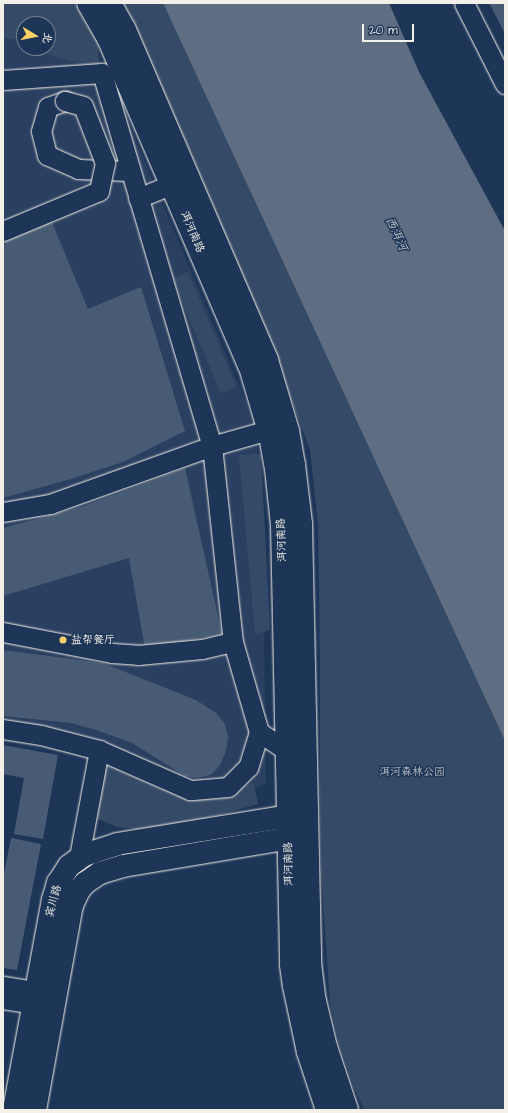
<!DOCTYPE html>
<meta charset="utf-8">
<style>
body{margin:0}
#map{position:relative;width:508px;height:1113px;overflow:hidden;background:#1d3557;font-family:"Architects Daughter","LXGW WenKai TC",sans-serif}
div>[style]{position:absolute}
.built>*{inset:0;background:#2a4060}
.green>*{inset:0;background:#354a67;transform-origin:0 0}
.water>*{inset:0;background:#5e6d82}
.building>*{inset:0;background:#485b74}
.roads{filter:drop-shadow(0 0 1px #f4f1e8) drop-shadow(0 0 1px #f4f1e8)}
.minor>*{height:19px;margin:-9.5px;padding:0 9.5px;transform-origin:9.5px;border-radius:9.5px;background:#1d3557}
.major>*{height:22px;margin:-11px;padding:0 11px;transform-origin:11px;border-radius:11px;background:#1d3557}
.bridges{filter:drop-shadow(0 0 1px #f4f1e8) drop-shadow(0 0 1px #f4f1e8)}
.minor-bridge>*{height:19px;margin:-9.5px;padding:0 9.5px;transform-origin:9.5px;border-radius:9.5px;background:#1d3557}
.dots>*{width:11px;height:11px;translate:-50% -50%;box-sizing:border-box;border:2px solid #1d3557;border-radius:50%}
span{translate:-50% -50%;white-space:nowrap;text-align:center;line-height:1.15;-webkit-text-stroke:3px #1d3557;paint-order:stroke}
.street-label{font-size:11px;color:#f4f1e8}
.poi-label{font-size:11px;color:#f4f1e8}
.left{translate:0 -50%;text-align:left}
.park-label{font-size:11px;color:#bbbfc1}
.water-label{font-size:12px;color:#c0c3c4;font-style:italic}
.frame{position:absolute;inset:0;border:4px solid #f4f1e8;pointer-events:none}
.north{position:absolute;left:16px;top:16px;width:40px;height:40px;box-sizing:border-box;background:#1d3557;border:1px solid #738091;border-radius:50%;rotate:100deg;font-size:11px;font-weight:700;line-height:16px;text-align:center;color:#f4f1e8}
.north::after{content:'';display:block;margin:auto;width:14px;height:18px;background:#ffd166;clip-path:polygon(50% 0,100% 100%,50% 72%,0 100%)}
.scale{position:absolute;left:362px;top:24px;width:52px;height:18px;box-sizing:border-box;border:2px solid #f4f1e8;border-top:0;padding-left:5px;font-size:12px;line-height:14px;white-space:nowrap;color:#f4f1e8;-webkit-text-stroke:3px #1d3557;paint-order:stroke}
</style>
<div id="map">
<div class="built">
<i style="clip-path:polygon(evenodd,16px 6px,77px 33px,105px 67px,257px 428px,264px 632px,266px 784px,227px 799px,162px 801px,76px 749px,3px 740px,3px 11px,16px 6px,24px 24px,48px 24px,48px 48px,24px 48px,24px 24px)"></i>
</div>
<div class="green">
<i style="clip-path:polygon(3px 3px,74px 3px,98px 42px,99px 69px,43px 53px,44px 48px,48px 48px,48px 24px,24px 24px,16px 40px,5px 38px,3px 35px)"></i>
<i style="clip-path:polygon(121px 3px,163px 3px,505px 741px,505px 1110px,364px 1110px,353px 1085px,338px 1041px,330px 1003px,321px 871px,320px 819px,320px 664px,318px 524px,310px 450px,268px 338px)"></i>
<i style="left:188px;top:272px;width:125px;height:17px;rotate:67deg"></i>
<i style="clip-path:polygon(261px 454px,270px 630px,255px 634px,239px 455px)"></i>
<i style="clip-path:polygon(109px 763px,121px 771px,160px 789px,181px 794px,239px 787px,254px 783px,258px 804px,224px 814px,161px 827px,135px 829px,117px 827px,96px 818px,101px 773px)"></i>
</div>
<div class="water">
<i style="clip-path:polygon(163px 3px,389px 3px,419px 72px,505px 231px,505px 741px)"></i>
</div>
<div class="building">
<i style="clip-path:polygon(489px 3px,505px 3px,505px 34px)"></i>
<i style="clip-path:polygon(51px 220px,88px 309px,141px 287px,185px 431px,123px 462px,71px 479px,3px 498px,3px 240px)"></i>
<i style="clip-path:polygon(185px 468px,222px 634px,145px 649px,129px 558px,3px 596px,3px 528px,81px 507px)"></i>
<i style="clip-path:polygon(3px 650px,103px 663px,196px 700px,216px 713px,225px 724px,228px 738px,226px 751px,220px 765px,211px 775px,196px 778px,185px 776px,132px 743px,99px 731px,71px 723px,3px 716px)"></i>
<i style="clip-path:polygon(3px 745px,58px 755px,43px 839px,14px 834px,24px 778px,3px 774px)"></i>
<i style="clip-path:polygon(11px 838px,41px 844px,17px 970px,3px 968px,3px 878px)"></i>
</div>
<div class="roads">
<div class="minor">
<i style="left:464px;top:3px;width:91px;rotate:63.2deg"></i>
<i style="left:3px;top:80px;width:99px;rotate:-4deg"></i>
<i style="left:102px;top:73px;width:389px;rotate:73.6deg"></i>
<i style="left:212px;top:446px;width:197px;rotate:83.9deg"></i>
<i style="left:233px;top:642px;width:94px;rotate:73.9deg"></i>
<i style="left:259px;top:732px;width:37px;rotate:107deg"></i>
<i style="left:248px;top:767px;width:28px;rotate:135deg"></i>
<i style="left:228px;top:787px;width:38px;rotate:175deg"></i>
<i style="left:190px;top:790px;width:99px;rotate:-156.3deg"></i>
<i style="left:99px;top:750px;width:60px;rotate:-165.5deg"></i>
<i style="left:41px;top:735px;width:38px;rotate:-171deg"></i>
<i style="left:65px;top:101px;width:18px;rotate:161deg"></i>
<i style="left:48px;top:107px;width:25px;rotate:106deg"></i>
<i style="left:41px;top:131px;width:25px;rotate:76deg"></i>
<i style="left:47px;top:155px;width:34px;rotate:24deg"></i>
<i style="left:78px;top:169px;width:52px;rotate:2.2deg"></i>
<i style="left:138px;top:198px;width:35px;rotate:-22deg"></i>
<i style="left:3px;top:512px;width:48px;rotate:-9.7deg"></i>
<i style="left:50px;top:504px;width:172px;rotate:-19.7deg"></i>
<i style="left:212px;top:446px;width:58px;rotate:-15.9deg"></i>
<i style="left:3px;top:632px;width:111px;rotate:10.9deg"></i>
<i style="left:112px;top:653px;width:26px;rotate:4deg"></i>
<i style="left:138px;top:655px;width:64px;rotate:-5.4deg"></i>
<i style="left:202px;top:649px;width:32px;rotate:-13deg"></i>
<i style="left:259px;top:732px;width:32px;rotate:34deg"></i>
<i style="left:79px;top:857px;width:109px;rotate:-79.4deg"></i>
<i style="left:3px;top:986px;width:33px;rotate:9deg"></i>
<i style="left:3px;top:999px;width:30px;rotate:9deg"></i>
</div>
<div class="major">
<i style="left:88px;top:3px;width:40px;rotate:60.3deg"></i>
<i style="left:108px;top:38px;width:358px;rotate:66.7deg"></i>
<i style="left:250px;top:367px;width:71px;rotate:73.6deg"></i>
<i style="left:270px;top:435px;width:34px;rotate:80deg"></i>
<i style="left:276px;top:468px;width:57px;rotate:84deg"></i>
<i style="left:282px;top:525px;width:440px;rotate:88.8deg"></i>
<i style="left:291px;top:965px;width:21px;rotate:82deg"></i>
<i style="left:294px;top:986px;width:67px;rotate:78deg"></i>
<i style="left:308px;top:1052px;width:61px;rotate:71.9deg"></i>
<i style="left:110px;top:3px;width:31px;rotate:61deg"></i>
<i style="left:125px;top:30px;width:359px;rotate:66.7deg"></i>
<i style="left:267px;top:360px;width:74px;rotate:73.5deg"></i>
<i style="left:288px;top:431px;width:35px;rotate:80deg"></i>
<i style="left:294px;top:465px;width:59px;rotate:83.2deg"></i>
<i style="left:301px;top:524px;width:439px;rotate:88.8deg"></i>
<i style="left:310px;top:963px;width:38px;rotate:83deg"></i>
<i style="left:315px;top:1001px;width:47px;rotate:76.6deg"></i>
<i style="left:326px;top:1047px;width:66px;rotate:71.6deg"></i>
<i style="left:14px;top:1110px;width:214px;rotate:-79.5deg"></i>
<i style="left:53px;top:900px;width:18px;rotate:-74deg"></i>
<i style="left:58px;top:883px;width:20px;rotate:-57deg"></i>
<i style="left:69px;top:866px;width:19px;rotate:-36deg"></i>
<i style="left:84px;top:855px;width:35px;rotate:-18deg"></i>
<i style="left:117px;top:844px;width:188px;rotate:-9.2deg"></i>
<i style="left:35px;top:1110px;width:208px;rotate:-79.8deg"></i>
<i style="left:72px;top:905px;width:17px;rotate:-65deg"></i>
<i style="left:79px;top:890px;width:9px;rotate:-49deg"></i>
<i style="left:85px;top:883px;width:18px;rotate:-34deg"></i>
<i style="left:100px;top:873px;width:24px;rotate:-17deg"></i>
<i style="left:123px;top:866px;width:182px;rotate:-9.5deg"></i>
</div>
</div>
<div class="bridges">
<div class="minor-bridge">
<i style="left:3px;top:231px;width:104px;rotate:-22.6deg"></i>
<i style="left:99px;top:191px;width:29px;rotate:-78deg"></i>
<i style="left:105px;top:163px;width:61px;rotate:-111.1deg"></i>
<i style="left:83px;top:106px;width:19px;rotate:-164deg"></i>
</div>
</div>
<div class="dots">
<i style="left:63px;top:640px;background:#ffd166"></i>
</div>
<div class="street-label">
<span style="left:192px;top:232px;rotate:67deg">洱河南路</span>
<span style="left:282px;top:540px;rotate:-92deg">洱河南路</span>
<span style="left:289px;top:864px;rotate:-91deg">洱河南路</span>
<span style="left:54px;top:901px;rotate:-75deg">宾川路</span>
</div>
<div class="poi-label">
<span class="left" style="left:71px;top:640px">盐帮餐厅</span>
</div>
<div class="park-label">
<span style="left:412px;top:772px">洱河森林公园</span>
</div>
<div class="water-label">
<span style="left:396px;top:234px;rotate:65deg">西洱河</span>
</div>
<div class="frame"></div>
<div class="north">北</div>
<div class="scale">20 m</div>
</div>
